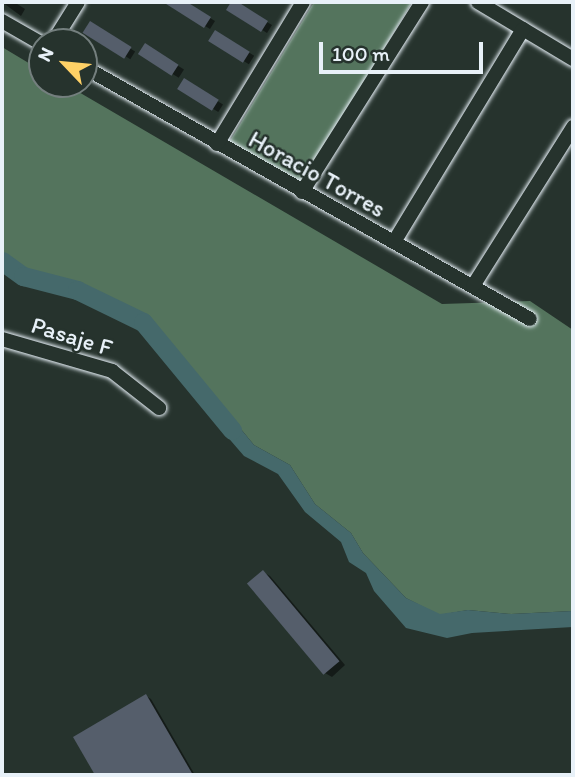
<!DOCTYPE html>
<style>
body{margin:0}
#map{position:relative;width:575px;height:777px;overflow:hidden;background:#26332d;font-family:Itim,sans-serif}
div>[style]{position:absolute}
.green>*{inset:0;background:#54745d}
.water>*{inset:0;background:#45696b}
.shadow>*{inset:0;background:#0007;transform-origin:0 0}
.river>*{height:19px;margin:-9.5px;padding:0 9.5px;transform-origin:9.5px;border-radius:9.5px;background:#45696b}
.building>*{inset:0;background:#555e6b;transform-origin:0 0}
.roads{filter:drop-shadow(0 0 2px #e8f1f8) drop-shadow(0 0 2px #e8f1f8)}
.street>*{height:14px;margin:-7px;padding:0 7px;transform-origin:7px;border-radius:7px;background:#26332d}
span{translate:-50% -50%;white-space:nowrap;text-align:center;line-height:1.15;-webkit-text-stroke:5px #26332d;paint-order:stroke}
.street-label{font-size:24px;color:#e8f1f8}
.frame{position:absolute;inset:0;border:4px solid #e8f1f8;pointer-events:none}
.north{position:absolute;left:28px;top:28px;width:70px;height:70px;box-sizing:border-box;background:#26332d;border:2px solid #747f7e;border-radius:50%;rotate:296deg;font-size:19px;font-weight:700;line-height:28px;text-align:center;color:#e8f1f8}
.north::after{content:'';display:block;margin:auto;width:24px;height:32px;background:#ffd166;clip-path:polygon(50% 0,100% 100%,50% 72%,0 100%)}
.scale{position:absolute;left:319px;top:42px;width:164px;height:32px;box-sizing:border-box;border:4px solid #e8f1f8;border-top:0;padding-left:9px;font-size:21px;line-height:24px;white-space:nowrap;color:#e8f1f8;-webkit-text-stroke:5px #26332d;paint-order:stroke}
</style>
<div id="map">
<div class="green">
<i style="clip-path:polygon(314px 2px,412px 2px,302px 185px,228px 144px)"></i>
<i style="clip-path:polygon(2px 47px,42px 71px,42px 84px,65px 84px,442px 304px,530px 301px,573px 330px,573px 611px,511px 614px,468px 610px,439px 615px,406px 598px,363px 553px,351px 533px,315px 504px,290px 465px,254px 445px,231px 417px,216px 408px,195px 385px,143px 322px,77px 290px,23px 276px,2px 261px)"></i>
</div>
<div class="water">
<i style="clip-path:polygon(216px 408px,231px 417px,254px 445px,290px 465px,315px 504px,351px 533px,363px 553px,406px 598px,440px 614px,468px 610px,511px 614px,573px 611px,573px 627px,472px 633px,447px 638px,406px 628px,374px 591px,366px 573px,349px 562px,341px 542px,305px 512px,278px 474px,244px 456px,225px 434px)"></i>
</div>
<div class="shadow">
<i style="clip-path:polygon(2px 2px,14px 2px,25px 9px,21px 16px)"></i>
<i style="clip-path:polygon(173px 2px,184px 2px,215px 21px,210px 29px,171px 5px)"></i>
<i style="clip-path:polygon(233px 2px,272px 25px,267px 33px,229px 9px)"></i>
<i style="left:91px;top:24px;width:52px;height:9px;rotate:32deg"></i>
<i style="left:216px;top:32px;width:45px;height:10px;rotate:32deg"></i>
<i style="left:145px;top:45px;width:46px;height:10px;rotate:32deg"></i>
<i style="left:184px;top:80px;width:46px;height:9px;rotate:32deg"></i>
<i style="clip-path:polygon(263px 572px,270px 576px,345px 665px,332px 677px,325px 673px)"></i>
<i style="clip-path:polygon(146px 696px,151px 699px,195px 775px,97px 775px,75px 737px)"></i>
</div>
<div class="river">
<i style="left:2px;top:261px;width:26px;rotate:36deg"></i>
<i style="left:23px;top:276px;width:56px;rotate:14.5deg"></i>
<i style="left:77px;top:290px;width:73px;rotate:25.9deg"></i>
<i style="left:143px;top:322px;width:140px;rotate:50.5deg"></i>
</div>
<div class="building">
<i style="clip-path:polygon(163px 2px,187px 2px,211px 17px,204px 28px)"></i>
<i style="clip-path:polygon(231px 2px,238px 2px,268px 21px,261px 32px,226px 10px)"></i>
<i style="left:90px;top:21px;width:49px;height:14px;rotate:32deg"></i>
<i style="left:215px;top:30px;width:41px;height:13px;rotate:32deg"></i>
<i style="left:145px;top:43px;width:40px;height:13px;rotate:33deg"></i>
<i style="left:184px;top:78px;width:41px;height:13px;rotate:32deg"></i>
<i style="left:263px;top:570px;width:119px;height:21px;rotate:50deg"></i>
<i style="clip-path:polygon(146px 694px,193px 775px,95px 775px,73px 737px)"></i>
</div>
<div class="roads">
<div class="street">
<i style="left:478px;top:2px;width:111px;rotate:31deg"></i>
<i style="left:2px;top:21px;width:46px;rotate:29.9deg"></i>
<i style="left:53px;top:42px;width:47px;rotate:-58deg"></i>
<i style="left:84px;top:67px;width:512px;rotate:29.47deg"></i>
<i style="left:217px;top:144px;width:166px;rotate:-58.8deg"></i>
<i style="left:302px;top:192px;width:225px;rotate:-57.7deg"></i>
<i style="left:394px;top:242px;width:249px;rotate:-58.8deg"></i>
<i style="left:473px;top:286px;width:188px;rotate:-57.8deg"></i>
<i style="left:2px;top:339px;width:115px;rotate:16.2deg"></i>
<i style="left:112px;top:371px;width:60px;rotate:38.2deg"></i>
</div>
</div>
<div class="street-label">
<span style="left:317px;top:174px;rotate:29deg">Horacio Torres</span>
<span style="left:72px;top:336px;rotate:17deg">Pasaje F</span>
</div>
<div class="frame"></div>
<div class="north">N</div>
<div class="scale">100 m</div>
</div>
